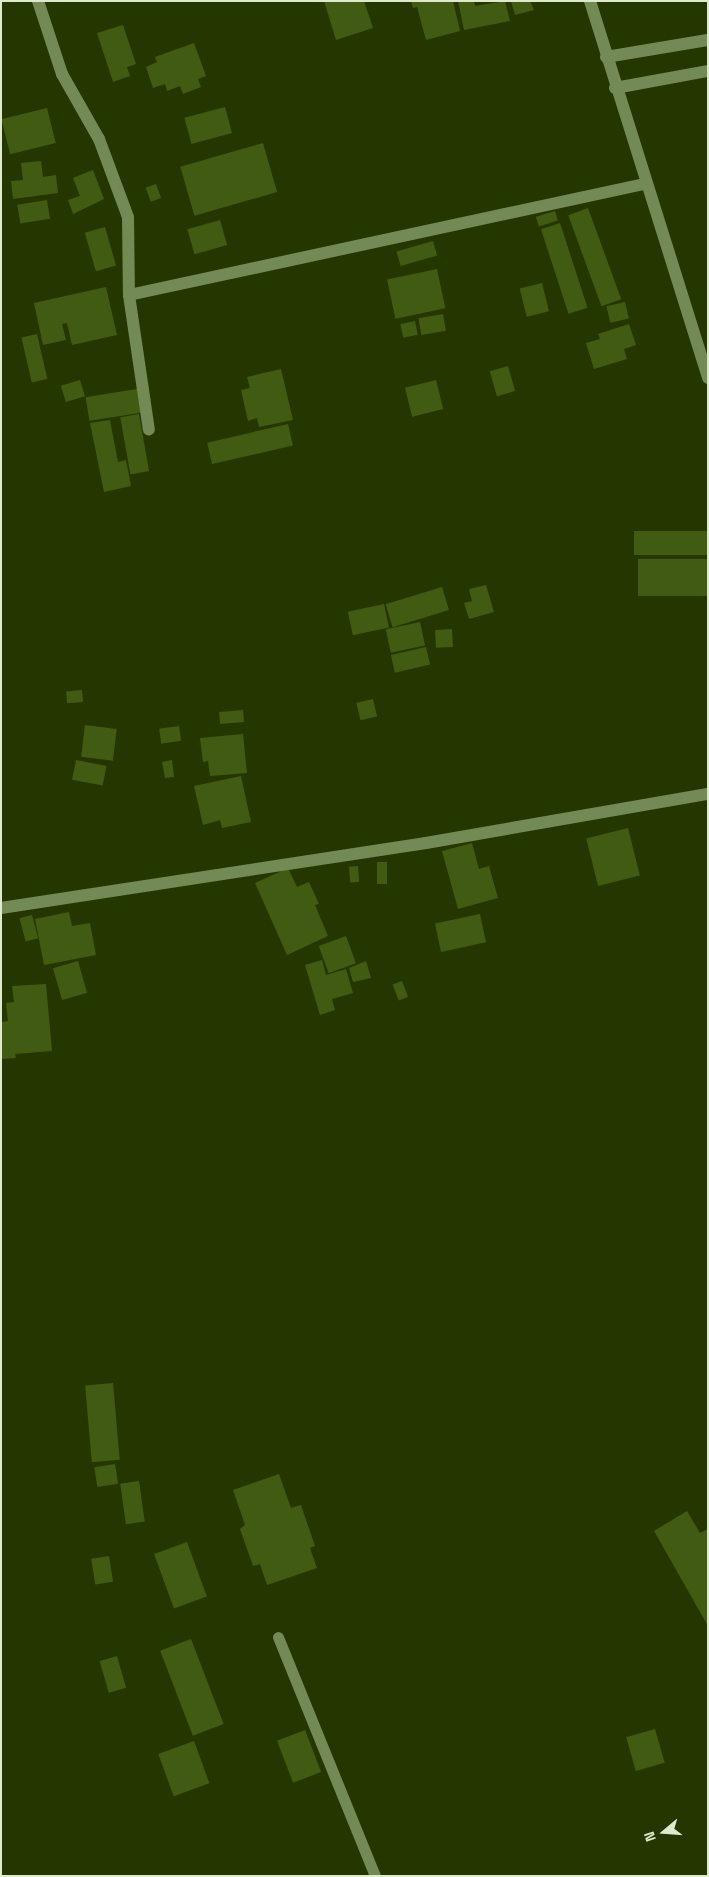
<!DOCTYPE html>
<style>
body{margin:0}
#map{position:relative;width:709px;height:1877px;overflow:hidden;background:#253701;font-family:"Space Grotesk",sans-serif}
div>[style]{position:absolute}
.building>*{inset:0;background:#425b12;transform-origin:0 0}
.lane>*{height:11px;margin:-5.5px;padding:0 5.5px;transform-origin:5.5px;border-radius:5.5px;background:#738a55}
.street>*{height:12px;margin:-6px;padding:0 6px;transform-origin:6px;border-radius:6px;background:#738a55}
span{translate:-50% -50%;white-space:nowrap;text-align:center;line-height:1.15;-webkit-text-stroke:4px #253701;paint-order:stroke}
.frame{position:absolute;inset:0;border:2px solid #ddeace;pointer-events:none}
.north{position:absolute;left:639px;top:1807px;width:50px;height:50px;-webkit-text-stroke:4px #253701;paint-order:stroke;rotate:252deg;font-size:14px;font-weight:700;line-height:20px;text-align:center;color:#ddeace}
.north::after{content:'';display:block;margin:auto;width:18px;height:22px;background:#ddeace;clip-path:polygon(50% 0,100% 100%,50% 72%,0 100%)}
</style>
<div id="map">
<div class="building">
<i style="clip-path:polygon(324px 1px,364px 1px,373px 28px,336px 40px)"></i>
<i style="clip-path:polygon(411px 1px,453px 1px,460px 31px,426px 40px,417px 7px,413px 8px)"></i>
<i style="clip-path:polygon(458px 1px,474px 1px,475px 6px,505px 1px,510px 21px,464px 30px)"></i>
<i style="clip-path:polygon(511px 1px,530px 1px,534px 10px,515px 15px)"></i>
<i style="clip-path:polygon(123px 25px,136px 64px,127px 67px,130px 76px,113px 82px,97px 33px)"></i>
<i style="clip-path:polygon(194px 43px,206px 76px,198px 79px,201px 87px,183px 94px,180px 86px,167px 91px,165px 84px,153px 88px,146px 67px,157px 62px,155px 57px)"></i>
<i style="left:225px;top:107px;width:27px;height:42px;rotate:75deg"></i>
<i style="left:47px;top:108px;width:36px;height:47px;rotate:76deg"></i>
<i style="left:263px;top:143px;width:51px;height:86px;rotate:74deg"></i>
<i style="clip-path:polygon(41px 161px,43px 177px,56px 175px,58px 193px,13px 199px,11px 181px,23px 180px,21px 163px)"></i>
<i style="clip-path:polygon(93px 170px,104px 199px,73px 214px,68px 200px,80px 196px,73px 178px)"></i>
<i style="left:156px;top:184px;width:15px;height:11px;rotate:70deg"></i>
<i style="left:47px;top:200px;width:19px;height:30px;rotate:81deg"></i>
<i style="left:588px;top:208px;width:97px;height:21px;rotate:70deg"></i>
<i style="left:555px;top:211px;width:10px;height:20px;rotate:73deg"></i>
<i style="left:220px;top:220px;width:26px;height:34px;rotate:74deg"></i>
<i style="left:560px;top:223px;width:89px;height:20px;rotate:72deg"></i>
<i style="left:105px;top:227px;width:40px;height:21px;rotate:74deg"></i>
<i style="left:433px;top:241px;width:15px;height:38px;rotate:74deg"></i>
<i style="left:437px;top:269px;width:40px;height:51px;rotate:78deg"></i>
<i style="left:542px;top:283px;width:29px;height:23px;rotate:76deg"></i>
<i style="clip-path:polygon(106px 287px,117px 335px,72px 345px,67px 323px,62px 324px,66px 340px,43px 345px,34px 303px)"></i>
<i style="left:625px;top:302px;width:17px;height:19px;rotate:77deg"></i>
<i style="left:443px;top:314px;width:17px;height:25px;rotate:80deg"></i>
<i style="left:415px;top:321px;width:14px;height:15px;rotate:78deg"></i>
<i style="clip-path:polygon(629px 324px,636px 345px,624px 349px,627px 359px,594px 369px,586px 343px,600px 339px,598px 334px)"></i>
<i style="left:37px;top:334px;width:46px;height:16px;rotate:77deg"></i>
<i style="left:508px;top:366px;width:26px;height:19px;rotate:74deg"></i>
<i style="clip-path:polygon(281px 369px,293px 420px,259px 427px,257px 418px,248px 421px,241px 390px,250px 388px,247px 377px)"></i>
<i style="left:80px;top:380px;width:17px;height:20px;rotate:73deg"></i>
<i style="left:436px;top:380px;width:30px;height:32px;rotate:76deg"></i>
<i style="left:137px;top:389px;width:24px;height:52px;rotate:81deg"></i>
<i style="left:139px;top:414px;width:58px;height:19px;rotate:80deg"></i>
<i style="clip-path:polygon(110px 420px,118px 462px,126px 460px,131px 486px,104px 492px,90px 423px)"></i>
<i style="left:288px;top:424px;width:22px;height:83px;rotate:77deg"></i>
<i style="left:708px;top:531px;width:24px;height:74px;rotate:90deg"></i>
<i style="left:708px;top:559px;width:37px;height:70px;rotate:90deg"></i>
<i style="clip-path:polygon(486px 585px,494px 612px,469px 619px,464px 603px,472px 601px,469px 589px)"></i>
<i style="left:442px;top:587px;width:24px;height:59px;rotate:73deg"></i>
<i style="left:384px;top:604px;width:24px;height:37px;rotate:78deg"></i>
<i style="left:420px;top:622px;width:24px;height:35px;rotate:78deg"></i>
<i style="left:452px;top:629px;width:18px;height:17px;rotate:87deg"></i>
<i style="left:426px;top:647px;width:18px;height:36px;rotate:77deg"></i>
<i style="left:82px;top:690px;width:12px;height:16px;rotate:85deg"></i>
<i style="left:373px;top:699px;width:18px;height:17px;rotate:77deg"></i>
<i style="left:243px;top:710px;width:12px;height:24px;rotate:85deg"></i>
<i style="left:85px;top:725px;width:32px;height:32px;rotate:7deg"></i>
<i style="left:179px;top:726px;width:15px;height:20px;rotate:82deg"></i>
<i style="clip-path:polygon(243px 734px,247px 773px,210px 776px,208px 761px,203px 762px,200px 738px)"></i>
<i style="left:76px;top:760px;width:31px;height:20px;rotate:11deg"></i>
<i style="clip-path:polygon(172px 760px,174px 777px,165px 778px,162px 762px)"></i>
<i style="clip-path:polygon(241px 776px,251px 822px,222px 828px,220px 820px,203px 825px,194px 786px)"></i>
<i style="left:628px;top:828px;width:49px;height:43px;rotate:76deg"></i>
<i style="clip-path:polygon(472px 843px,479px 869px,489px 866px,498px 898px,458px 909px,442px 851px)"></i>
<i style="left:377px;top:862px;width:10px;height:22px"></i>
<i style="left:358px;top:866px;width:16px;height:9px;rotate:86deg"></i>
<i style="clip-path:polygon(288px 868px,297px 887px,309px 882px,319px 904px,315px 905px,328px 936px,287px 955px,255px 883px)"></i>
<i style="clip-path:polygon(69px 912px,72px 926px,90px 923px,96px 955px,44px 965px,35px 919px)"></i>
<i style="left:480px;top:914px;width:29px;height:46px;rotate:78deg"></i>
<i style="left:32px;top:915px;width:24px;height:13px;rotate:75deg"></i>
<i style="left:346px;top:936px;width:29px;height:29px;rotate:70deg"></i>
<i style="clip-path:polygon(322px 960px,326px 975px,346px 969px,353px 993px,332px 999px,335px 1010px,320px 1015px,305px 965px)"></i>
<i style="left:78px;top:961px;width:33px;height:26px;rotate:74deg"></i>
<i style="clip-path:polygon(366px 961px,371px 978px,353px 982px,349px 968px)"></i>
<i style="left:402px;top:981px;width:17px;height:10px;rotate:69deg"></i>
<i style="clip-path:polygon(46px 984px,52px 1051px,15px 1054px,16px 1058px,1px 1059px,1px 1022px,8px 1021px,6px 1003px,14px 1002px,12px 986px)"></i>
<i style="left:113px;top:1383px;width:77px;height:28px;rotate:85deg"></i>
<i style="left:115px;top:1464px;width:20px;height:21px;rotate:81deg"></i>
<i style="clip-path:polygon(279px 1474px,291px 1508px,301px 1505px,315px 1546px,310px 1548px,317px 1568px,267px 1585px,260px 1564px,253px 1566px,240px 1529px,245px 1525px,233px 1490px)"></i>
<i style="left:139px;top:1481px;width:41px;height:19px;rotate:82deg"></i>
<i style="clip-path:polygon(687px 1511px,700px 1533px,708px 1529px,708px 1626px,654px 1531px)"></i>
<i style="left:187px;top:1542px;width:58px;height:35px;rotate:70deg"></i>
<i style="left:109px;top:1556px;width:26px;height:18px;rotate:81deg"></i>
<i style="left:191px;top:1639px;width:91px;height:33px;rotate:69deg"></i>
<i style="left:117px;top:1656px;width:33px;height:18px;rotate:74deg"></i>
<i style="left:655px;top:1729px;width:35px;height:30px;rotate:74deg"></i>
<i style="left:305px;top:1730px;width:45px;height:30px;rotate:69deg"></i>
<i style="left:194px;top:1741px;width:45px;height:38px;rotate:70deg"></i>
</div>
<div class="lane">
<i style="left:278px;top:1637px;width:258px;rotate:67.9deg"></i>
</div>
<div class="street">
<i style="left:38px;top:1px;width:77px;rotate:71.8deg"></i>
<i style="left:62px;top:74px;width:75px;rotate:60.4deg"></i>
<i style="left:99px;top:139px;width:83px;rotate:69.6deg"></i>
<i style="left:128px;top:217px;width:78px;rotate:89.3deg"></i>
<i style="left:129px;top:295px;width:136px;rotate:81.6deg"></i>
<i style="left:590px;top:1px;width:395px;rotate:72.6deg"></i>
<i style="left:606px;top:57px;width:103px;rotate:-9.5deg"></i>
<i style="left:615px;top:88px;width:95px;rotate:-10.4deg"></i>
<i style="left:129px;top:295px;width:527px;rotate:-12.16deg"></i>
<i style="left:1px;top:908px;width:430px;rotate:-8.7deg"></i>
<i style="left:426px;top:843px;width:286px;rotate:-9.9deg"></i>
</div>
<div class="frame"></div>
<div class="north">N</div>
</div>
